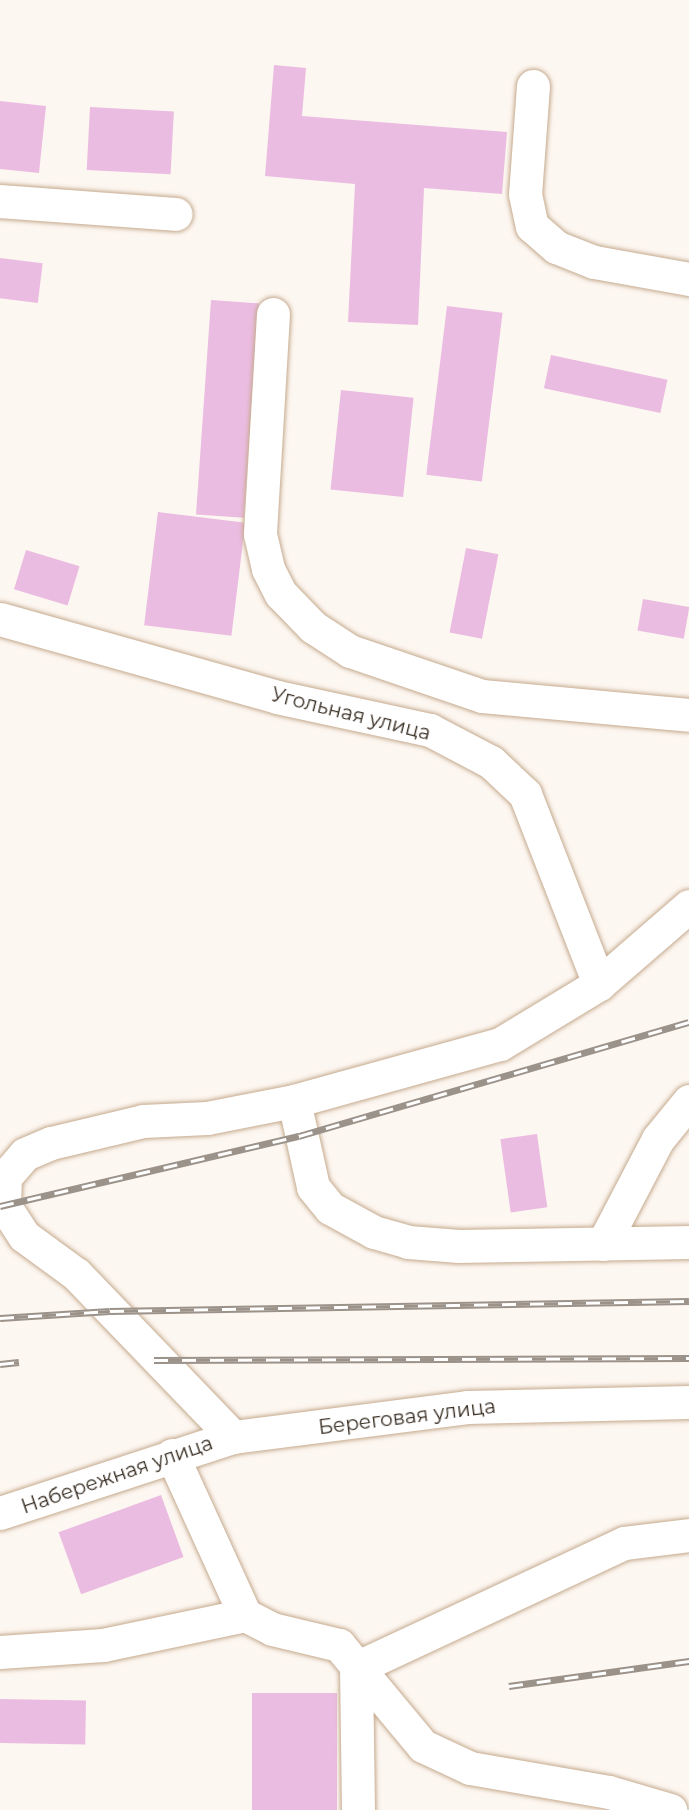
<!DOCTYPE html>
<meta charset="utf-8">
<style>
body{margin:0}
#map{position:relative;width:689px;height:1810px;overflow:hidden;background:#fdf7f1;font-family:Montserrat,sans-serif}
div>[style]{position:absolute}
.building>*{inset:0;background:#ebbce1;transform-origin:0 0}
.roads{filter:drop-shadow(0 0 2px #c5aa8e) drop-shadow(0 0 2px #c5aa8e)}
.minor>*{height:33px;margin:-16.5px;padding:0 16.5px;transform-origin:16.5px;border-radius:16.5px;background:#fff}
.rail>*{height:7px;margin-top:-3.5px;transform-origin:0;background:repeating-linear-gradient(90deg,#fff 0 14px,#9b928a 0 28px);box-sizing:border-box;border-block:2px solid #9b928a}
span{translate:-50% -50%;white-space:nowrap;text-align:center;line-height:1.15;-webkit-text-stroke:4.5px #fff;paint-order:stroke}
.street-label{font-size:20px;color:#382d22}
</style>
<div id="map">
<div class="building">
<i style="clip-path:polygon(274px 65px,306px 68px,302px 116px,507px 132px,502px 194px,424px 188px,418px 325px,348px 322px,355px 184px,265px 176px)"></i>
<i style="clip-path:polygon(0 101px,46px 106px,39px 173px,0 169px)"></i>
<i style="left:90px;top:107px;width:84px;height:63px;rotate:3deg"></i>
<i style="left:0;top:258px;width:43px;height:40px;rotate:7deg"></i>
<i style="left:211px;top:300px;width:48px;height:215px;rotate:4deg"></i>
<i style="left:447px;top:306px;width:56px;height:170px;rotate:7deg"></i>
<i style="left:551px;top:355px;width:119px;height:34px;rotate:12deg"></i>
<i style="left:341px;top:390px;width:73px;height:100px;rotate:6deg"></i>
<i style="left:158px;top:512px;width:88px;height:114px;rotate:7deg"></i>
<i style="left:466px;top:548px;width:33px;height:86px;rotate:11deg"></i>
<i style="left:26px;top:550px;width:56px;height:41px;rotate:17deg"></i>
<i style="left:643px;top:599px;width:47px;height:32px;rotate:10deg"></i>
<i style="left:537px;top:1134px;width:74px;height:37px;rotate:82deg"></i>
<i style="left:161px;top:1495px;width:66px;height:109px;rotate:70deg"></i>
<i style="left:337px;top:1693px;width:117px;height:85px;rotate:90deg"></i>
<i style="left:0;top:1699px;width:86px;height:44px;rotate:1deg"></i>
</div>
<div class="roads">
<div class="minor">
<i style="left:533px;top:86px;width:108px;rotate:94.2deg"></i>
<i style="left:525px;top:194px;width:33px;rotate:78deg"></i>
<i style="left:532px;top:226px;width:32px;rotate:41deg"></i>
<i style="left:556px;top:247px;width:41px;rotate:21.5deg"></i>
<i style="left:594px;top:262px;width:97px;rotate:10.1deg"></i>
<i style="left:0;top:201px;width:176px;rotate:4.2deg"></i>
<i style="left:273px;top:314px;width:220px;rotate:93.4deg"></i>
<i style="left:260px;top:534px;width:36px;rotate:77deg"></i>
<i style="left:268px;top:569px;width:28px;rotate:63deg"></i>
<i style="left:281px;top:594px;width:46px;rotate:45.9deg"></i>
<i style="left:313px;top:627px;width:44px;rotate:33deg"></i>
<i style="left:350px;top:651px;width:139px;rotate:18.8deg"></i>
<i style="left:482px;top:696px;width:208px;rotate:5.2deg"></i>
<i style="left:0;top:619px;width:288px;rotate:15.7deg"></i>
<i style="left:277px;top:697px;width:157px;rotate:12.2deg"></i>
<i style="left:430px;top:730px;width:69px;rotate:27.7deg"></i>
<i style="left:491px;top:762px;width:47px;rotate:43.3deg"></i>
<i style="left:525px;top:794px;width:204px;rotate:68.7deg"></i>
<i style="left:294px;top:1101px;width:88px;rotate:77.5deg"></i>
<i style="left:313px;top:1187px;width:27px;rotate:51deg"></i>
<i style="left:330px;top:1208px;width:50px;rotate:28.6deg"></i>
<i style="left:374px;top:1232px;width:35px;rotate:16deg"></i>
<i style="left:408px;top:1242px;width:51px;rotate:4.5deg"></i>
<i style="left:459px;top:1246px;width:230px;rotate:-1deg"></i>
<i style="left:603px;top:1244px;width:119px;rotate:-62.4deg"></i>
<i style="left:658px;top:1139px;width:49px;rotate:-50.8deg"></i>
<i style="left:233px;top:1437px;width:226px;rotate:-133.9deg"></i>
<i style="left:76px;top:1274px;width:64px;rotate:-143.8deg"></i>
<i style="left:24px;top:1236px;width:37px;rotate:-123deg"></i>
<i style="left:4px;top:1205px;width:28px;rotate:-88deg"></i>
<i style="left:5px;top:1177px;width:30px;rotate:-49deg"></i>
<i style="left:25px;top:1154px;width:28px;rotate:-23deg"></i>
<i style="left:51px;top:1143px;width:95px;rotate:-13.4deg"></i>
<i style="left:143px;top:1121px;width:64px;rotate:-2.7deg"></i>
<i style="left:207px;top:1118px;width:89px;rotate:-11.1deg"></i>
<i style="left:294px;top:1101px;width:214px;rotate:-15.5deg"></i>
<i style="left:500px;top:1044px;width:116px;rotate:-31.2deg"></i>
<i style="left:599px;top:984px;width:119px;rotate:-40.9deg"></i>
<i style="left:172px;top:1455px;width:176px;rotate:65.5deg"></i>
<i style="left:245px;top:1615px;width:30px;rotate:27deg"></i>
<i style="left:272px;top:1629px;width:69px;rotate:13.4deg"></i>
<i style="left:339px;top:1645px;width:131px;rotate:50.3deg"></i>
<i style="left:423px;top:1746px;width:52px;rotate:25.1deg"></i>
<i style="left:470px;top:1768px;width:141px;rotate:9.8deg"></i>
<i style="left:609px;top:1792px;width:64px;rotate:16.4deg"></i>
<i style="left:0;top:1513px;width:245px;rotate:-18.1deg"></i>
<i style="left:233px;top:1437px;width:236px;rotate:-7.3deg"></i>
<i style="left:467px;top:1407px;width:222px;rotate:-1.3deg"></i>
<i style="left:0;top:1652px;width:103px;rotate:-3.9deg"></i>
<i style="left:103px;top:1645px;width:145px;rotate:-11.9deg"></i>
<i style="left:358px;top:1810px;width:142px;rotate:-90.8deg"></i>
<i style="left:356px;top:1668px;width:296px;rotate:-25deg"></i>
<i style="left:624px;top:1543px;width:65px;rotate:-7deg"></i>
</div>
</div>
<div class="rail">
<i style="left:0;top:1206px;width:307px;rotate:-13.2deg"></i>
<i style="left:299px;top:1136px;width:406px;rotate:-16.3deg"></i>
<i style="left:0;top:1318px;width:110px;rotate:-3.6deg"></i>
<i style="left:110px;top:1311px;width:579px;rotate:-0.99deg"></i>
<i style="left:154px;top:1360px;width:535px;rotate:-0.21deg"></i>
<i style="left:0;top:1364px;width:19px;rotate:-6deg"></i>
<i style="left:509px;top:1686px;width:182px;rotate:-7.9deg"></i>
</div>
<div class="street-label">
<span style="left:351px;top:714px;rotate:14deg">Угольная улица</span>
<span style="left:407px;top:1417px;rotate:-7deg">Береговая улица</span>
<span style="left:117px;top:1475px;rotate:-19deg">Набережная улица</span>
</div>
</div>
